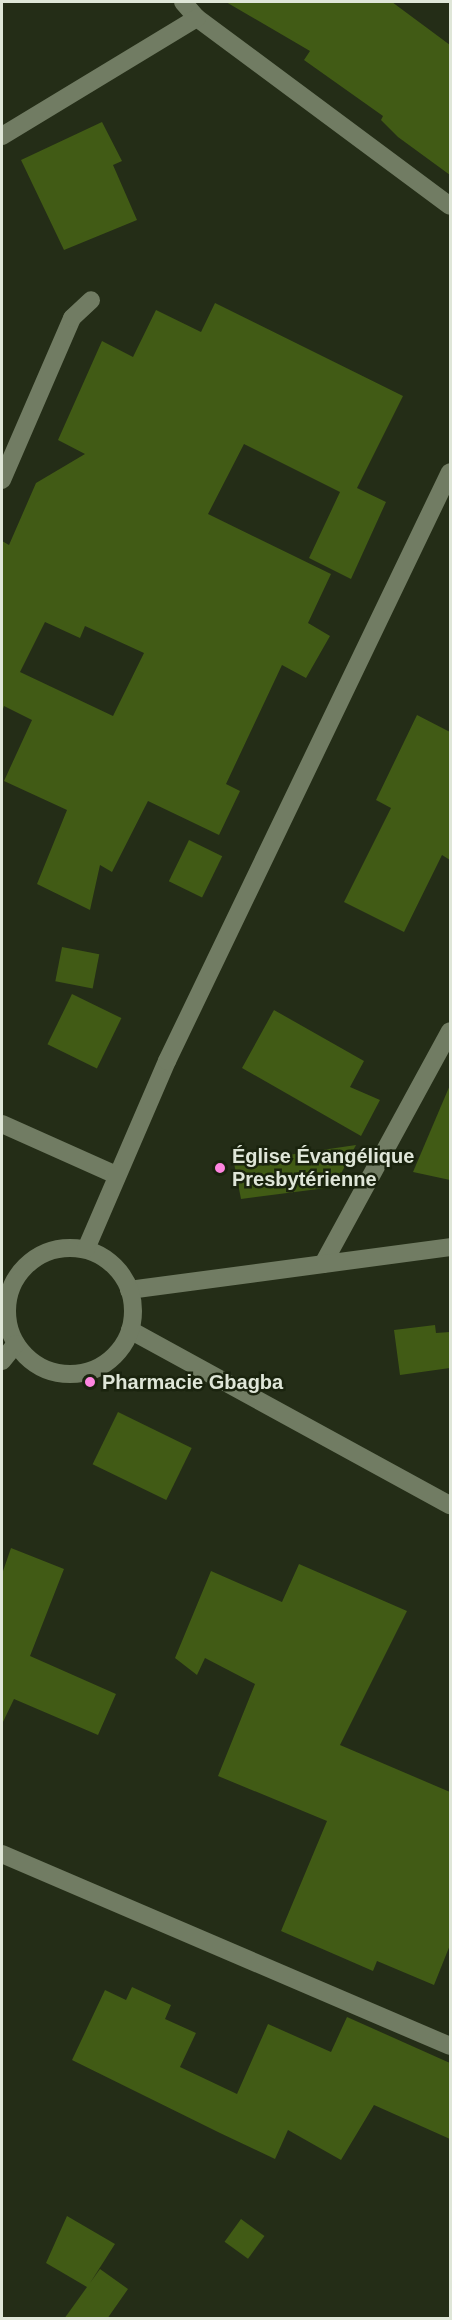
<!DOCTYPE html>
<meta charset="utf-8">
<style>
body{margin:0}
#map{position:relative;width:452px;height:2320px;overflow:hidden;background:#242d17;font-family:Helvetica,sans-serif}
div>[style]{position:absolute}
.building>*{inset:0;background:#415b15;transform-origin:0 0}
.street>*{height:18px;margin:-9px;padding:0 9px;transform-origin:9px;border-radius:9px;background:#717c63}
.secondary>*{height:18px;margin:-9px;padding:0 9px;transform-origin:9px;border-radius:9px;background:#717c63}
.secondary>.ring{margin:-9px;padding:0;box-sizing:content-box;background:none;border:18px solid #717c63;border-radius:50%}
.dots>*{width:16px;height:16px;translate:-50% -50%;box-sizing:border-box;border:3px solid #1a230e;border-radius:50%}
span{translate:-50% -50%;white-space:nowrap;text-align:center;line-height:1.15;-webkit-text-stroke:5px #1a230e;paint-order:stroke}
.poi-label{font-size:20px;color:#dfe6d8;font-weight:700}
.left{translate:0 -50%;text-align:left}
.frame{position:absolute;inset:0;border:3px solid #dfe6d8;pointer-events:none}
</style>
<div id="map">
<div class="building">
<i style="clip-path:polygon(226px 2px,392px 2px,450px 45px,450px 175px,398px 137px,381px 120px,383px 116px,304px 60px,310px 51px)"></i>
<i style="clip-path:polygon(102px 122px,122px 161px,113px 165px,137px 220px,64px 250px,21px 160px)"></i>
<i style="clip-path:polygon(evenodd,215px 303px,403px 396px,357px 488px,386px 502px,351px 579px,309px 558px,340px 492px,244px 444px,208px 514px,331px 574px,308px 623px,330px 636px,306px 678px,282px 665px,226px 784px,240px 791px,219px 835px,148px 801px,112px 872px,100px 865px,90px 910px,37px 884px,67px 810px,4px 781px,32px 720px,4px 706px,2px 712px,2px 541px,9px 545px,36px 483px,85px 454px,58px 440px,102px 341px,133px 357px,156px 310px,201px 332px,215px 303px,45px 622px,80px 638px,85px 626px,144px 653px,113px 716px,20px 672px,45px 622px)"></i>
<i style="clip-path:polygon(417px 715px,450px 732px,450px 860px,442px 855px,404px 932px,344px 902px,391px 808px,376px 800px)"></i>
<i style="left:189px;top:840px;width:37px;height:46px;rotate:26deg"></i>
<i style="left:62px;top:947px;width:38px;height:35px;rotate:11deg"></i>
<i style="left:72px;top:994px;width:55px;height:56px;rotate:26deg"></i>
<i style="clip-path:polygon(274px 1010px,364px 1061px,350px 1087px,380px 1100px,361px 1136px,242px 1068px)"></i>
<i style="clip-path:polygon(450px 1085px,450px 1180px,413px 1172px)"></i>
<i style="clip-path:polygon(356px 1145px,334px 1187px,241px 1199px,234px 1163px)"></i>
<i style="clip-path:polygon(435px 1325px,436px 1333px,450px 1332px,450px 1368px,400px 1375px,394px 1330px)"></i>
<i style="left:118px;top:1412px;width:82px;height:58px;rotate:26deg"></i>
<i style="clip-path:polygon(11px 1548px,64px 1569px,30px 1656px,116px 1694px,98px 1735px,14px 1699px,2px 1724px,2px 1574px)"></i>
<i style="clip-path:polygon(299px 1564px,407px 1611px,340px 1745px,450px 1792px,450px 1945px,434px 1985px,377px 1961px,373px 1971px,281px 1931px,327px 1821px,218px 1776px,255px 1684px,205px 1658px,197px 1675px,175px 1658px,211px 1571px,282px 1602px)"></i>
<i style="clip-path:polygon(132px 1987px,171px 2005px,165px 2019px,196px 2033px,180px 2067px,237px 2094px,268px 2024px,331px 2052px,347px 2017px,450px 2063px,450px 2139px,374px 2105px,341px 2160px,288px 2130px,275px 2159px,220px 2133px,72px 2060px,105px 1990px,126px 2000px)"></i>
<i style="clip-path:polygon(67px 2216px,115px 2244px,90px 2283px,100px 2269px,128px 2289px,107px 2319px,64px 2319px,87px 2287px,46px 2263px)"></i>
<i style="left:241px;top:2219px;width:29px;height:28px;rotate:36deg"></i>
</div>
<div class="street">
<i style="left:183px;top:2px;width:21px;rotate:49deg"></i>
<i style="left:197px;top:18px;width:315px;rotate:36.6deg"></i>
<i style="left:2px;top:136px;width:228px;rotate:-31.2deg"></i>
<i style="left:2px;top:480px;width:176px;rotate:-66.6deg"></i>
<i style="left:72px;top:318px;width:26px;rotate:-43deg"></i>
<i style="left:2px;top:1124px;width:125px;rotate:24.1deg"></i>
<i style="left:323px;top:1264px;width:265px;rotate:-61.4deg"></i>
<i style="left:129px;top:1290px;width:324px;rotate:-7.6deg"></i>
<i style="left:130px;top:1330px;width:365px;rotate:28.7deg"></i>
<i style="left:2px;top:1854px;width:487px;rotate:23.2deg"></i>
</div>
<div class="secondary">
<i class="ring" style="left:7px;top:1248px;width:108px;height:108px"></i>
<i style="left:86px;top:1249px;width:205px;rotate:-66.7deg"></i>
<i style="left:167px;top:1061px;width:653px;rotate:-64.34deg"></i>
<i style="left:2px;top:1361px;width:22px;rotate:-51deg"></i>
</div>
<div class="dots">
<i style="left:220px;top:1168px;background:#fe85e0"></i>
<i style="left:90px;top:1382px;background:#fe85e0"></i>
</div>
<div class="poi-label">
<span class="left" style="left:232px;top:1168px">Église Évangélique<br>Presbytérienne</span>
<span class="left" style="left:102px;top:1382px">Pharmacie Gbagba</span>
</div>
<div class="frame"></div>
</div>
